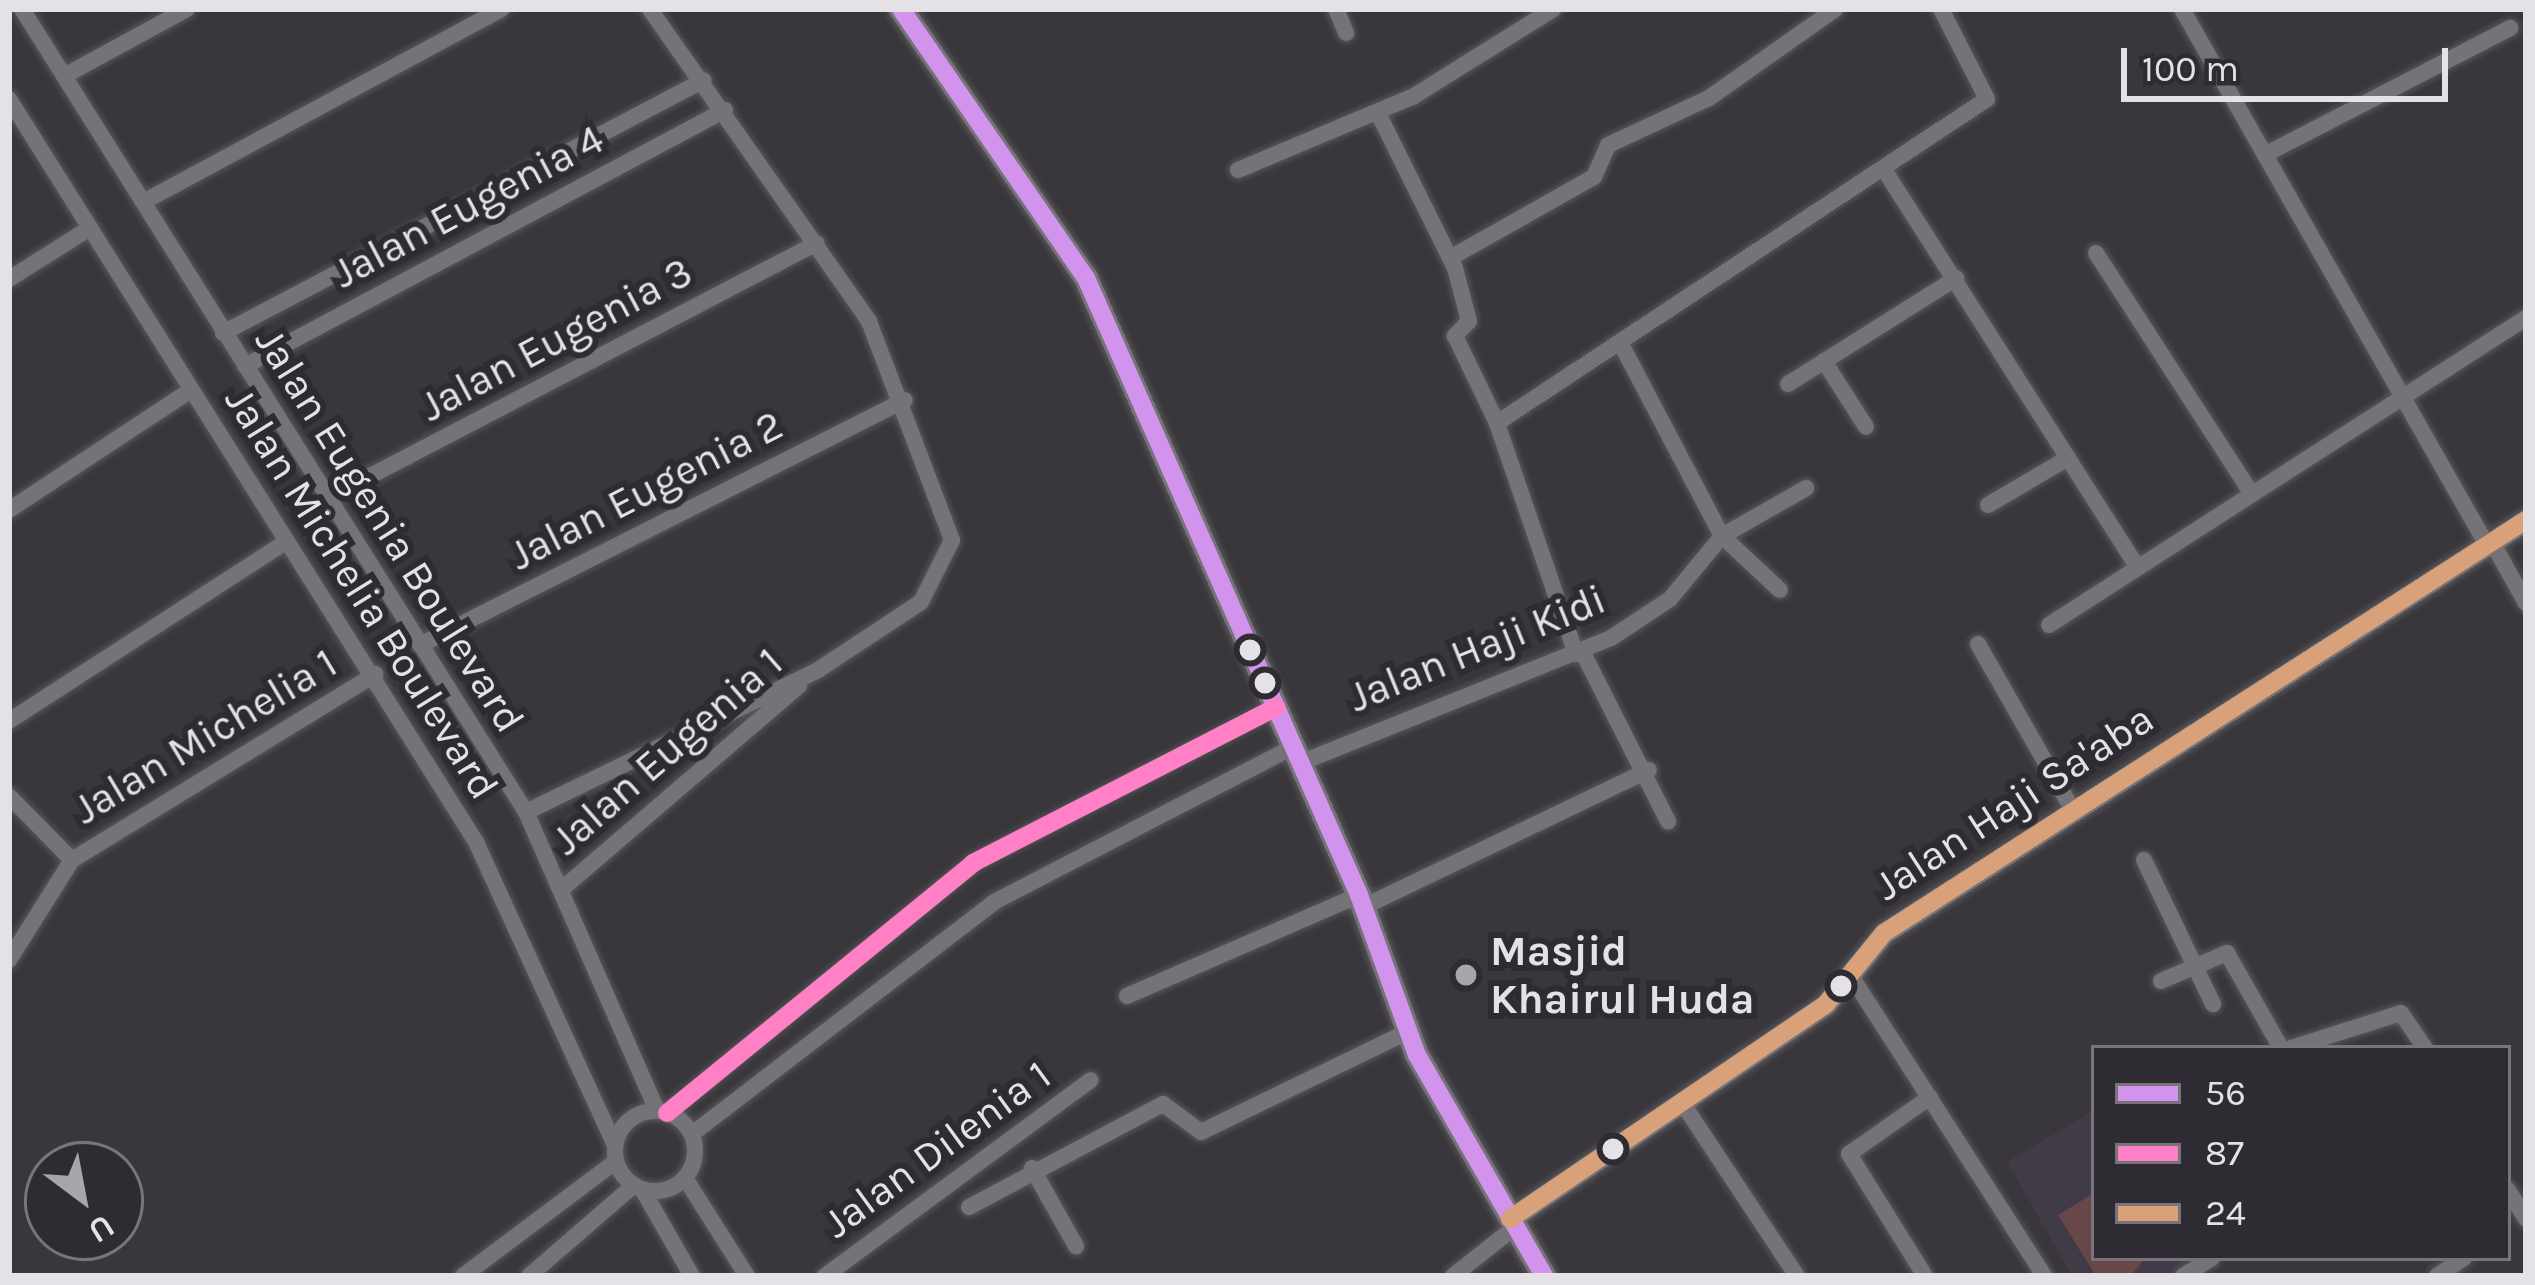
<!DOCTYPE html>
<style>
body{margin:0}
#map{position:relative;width:2535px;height:1285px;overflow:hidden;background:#39373b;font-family:Karla,sans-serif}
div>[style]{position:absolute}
.built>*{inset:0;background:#413a47}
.green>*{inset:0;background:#684748}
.roads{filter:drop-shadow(0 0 3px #57565a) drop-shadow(0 0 3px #57565a)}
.minor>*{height:16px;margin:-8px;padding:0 8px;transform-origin:8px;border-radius:8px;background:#757377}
.minor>.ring{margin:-8px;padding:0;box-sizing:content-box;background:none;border:16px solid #757377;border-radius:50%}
.tertiary>*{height:21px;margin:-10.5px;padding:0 10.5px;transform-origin:10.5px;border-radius:10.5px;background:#757377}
.secondary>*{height:24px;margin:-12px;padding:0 12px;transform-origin:12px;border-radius:12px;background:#757377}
.bus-1>*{height:18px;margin:-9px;padding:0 9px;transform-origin:9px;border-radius:9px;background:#d193ec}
.bus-2>*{height:18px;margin:-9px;padding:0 9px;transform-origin:9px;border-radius:9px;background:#ff80c5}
.bus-3>*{height:18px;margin:-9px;padding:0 9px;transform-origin:9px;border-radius:9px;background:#d9a179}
.dots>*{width:33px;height:33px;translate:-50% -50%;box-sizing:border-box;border:6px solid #2f2b33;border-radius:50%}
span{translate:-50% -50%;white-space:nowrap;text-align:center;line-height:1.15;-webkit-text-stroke:12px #2f2b33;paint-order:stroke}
.street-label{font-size:42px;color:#e4e1e7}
.poi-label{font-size:42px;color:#e4e1e7;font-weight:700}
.left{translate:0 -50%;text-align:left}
.frame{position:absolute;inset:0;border:12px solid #e4e1e7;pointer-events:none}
.legend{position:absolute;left:2091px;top:1045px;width:420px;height:216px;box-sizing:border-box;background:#2f2b33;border:3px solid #77747b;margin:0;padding:15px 21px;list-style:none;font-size:36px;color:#e4e1e7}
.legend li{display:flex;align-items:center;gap:24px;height:60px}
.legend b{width:60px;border:3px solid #77747b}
.north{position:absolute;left:24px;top:1141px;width:120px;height:120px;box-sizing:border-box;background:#2f2b33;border:3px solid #77747b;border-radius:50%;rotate:148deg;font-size:33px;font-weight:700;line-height:48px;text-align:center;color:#e4e1e7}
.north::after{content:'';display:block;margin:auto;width:42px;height:54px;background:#a8a6ab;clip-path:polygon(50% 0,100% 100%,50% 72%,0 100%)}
.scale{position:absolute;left:2121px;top:48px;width:327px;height:54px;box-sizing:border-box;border:6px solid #e4e1e7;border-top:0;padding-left:15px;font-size:36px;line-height:42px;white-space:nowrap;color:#e4e1e7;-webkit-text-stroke:9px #2f2b33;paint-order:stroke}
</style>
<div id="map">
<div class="built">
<i style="clip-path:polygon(2094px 1110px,2094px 1258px,2208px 1258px,2178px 1276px,2072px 1276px,2007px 1162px)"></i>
</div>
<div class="green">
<i style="clip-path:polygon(2094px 1193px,2094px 1258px,2145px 1258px,2131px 1276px,2096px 1276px,2058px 1215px)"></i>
</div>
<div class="roads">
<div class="minor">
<i style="left:22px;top:9px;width:948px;rotate:57.89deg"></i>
<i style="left:526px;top:812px;width:326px;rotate:66.3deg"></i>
<i style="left:1336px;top:9px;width:26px;rotate:67deg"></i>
<i style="left:2182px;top:9px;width:619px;rotate:60.37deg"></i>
<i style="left:64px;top:76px;width:140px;rotate:-28.6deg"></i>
<i style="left:9px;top:99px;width:878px;rotate:57.85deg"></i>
<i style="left:476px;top:842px;width:333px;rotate:65.4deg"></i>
<i style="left:1378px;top:113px;width:173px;rotate:63.6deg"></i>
<i style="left:1455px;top:268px;width:55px;rotate:75.2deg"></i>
<i style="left:1469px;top:321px;width:21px;rotate:133deg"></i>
<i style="left:1455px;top:336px;width:97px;rotate:64.2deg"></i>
<i style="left:2266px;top:154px;width:275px;rotate:-27.3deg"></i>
<i style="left:1238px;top:170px;width:191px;rotate:-22.8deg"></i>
<i style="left:1414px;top:96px;width:164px;rotate:-32deg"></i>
<i style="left:1885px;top:171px;width:469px;rotate:57.5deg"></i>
<i style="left:145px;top:201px;width:405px;rotate:-28.3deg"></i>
<i style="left:2096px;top:253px;width:287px;rotate:57.1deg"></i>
<i style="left:1450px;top:258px;width:165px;rotate:-29.4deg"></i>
<i style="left:1594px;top:177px;width:35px;rotate:-66deg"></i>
<i style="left:1608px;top:145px;width:111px;rotate:-25deg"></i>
<i style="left:1709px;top:98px;width:154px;rotate:-35.2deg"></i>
<i style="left:9px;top:279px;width:96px;rotate:-32.2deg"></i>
<i style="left:223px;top:333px;width:543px;rotate:-27.74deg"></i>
<i style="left:1620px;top:342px;width:219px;rotate:62.3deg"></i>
<i style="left:1722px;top:536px;width:79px;rotate:43deg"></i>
<i style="left:1824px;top:361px;width:78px;rotate:57.5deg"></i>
<i style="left:245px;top:366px;width:544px;rotate:-28.07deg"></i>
<i style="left:1788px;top:384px;width:199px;rotate:-32.2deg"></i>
<i style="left:328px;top:498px;width:551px;rotate:-27.54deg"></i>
<i style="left:1988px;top:505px;width:93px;rotate:-30.4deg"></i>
<i style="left:9px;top:510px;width:218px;rotate:-33.4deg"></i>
<i style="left:2493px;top:544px;width:68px;rotate:60.8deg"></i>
<i style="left:2049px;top:625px;width:567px;rotate:-32.77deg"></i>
<i style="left:1978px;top:644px;width:190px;rotate:60.3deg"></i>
<i style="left:420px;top:645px;width:543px;rotate:-26.8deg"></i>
<i style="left:1582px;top:651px;width:191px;rotate:63.2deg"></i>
<i style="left:1576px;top:654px;width:244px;rotate:-108.9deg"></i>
<i style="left:1497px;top:423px;width:587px;rotate:-33.47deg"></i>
<i style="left:1987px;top:99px;width:101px;rotate:-117.1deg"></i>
<i style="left:9px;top:721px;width:330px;rotate:-32.9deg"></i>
<i style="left:1300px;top:763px;width:335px;rotate:-21.9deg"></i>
<i style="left:1611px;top:638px;width:71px;rotate:-33.5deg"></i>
<i style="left:1670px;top:599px;width:82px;rotate:-50.5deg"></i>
<i style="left:1722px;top:536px;width:97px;rotate:-29.7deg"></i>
<i style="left:9px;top:796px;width:90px;rotate:45.5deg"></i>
<i style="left:526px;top:812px;width:325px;rotate:-25.9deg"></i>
<i style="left:818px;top:670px;width:123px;rotate:-33.4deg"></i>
<i style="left:921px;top:602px;width:69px;rotate:-63.4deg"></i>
<i style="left:952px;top:540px;width:234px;rotate:-110.8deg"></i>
<i style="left:869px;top:321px;width:381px;rotate:-125.1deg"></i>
<i style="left:2144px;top:860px;width:160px;rotate:64.4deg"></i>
<i style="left:563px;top:888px;width:311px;rotate:-40.6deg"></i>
<i style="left:1363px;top:907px;width:317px;rotate:-25.6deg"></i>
<i style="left:9px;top:960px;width:118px;rotate:-57.8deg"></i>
<i style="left:72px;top:860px;width:356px;rotate:-31.5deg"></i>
<i style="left:1851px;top:976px;width:357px;rotate:57.2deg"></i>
<i style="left:2161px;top:981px;width:72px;rotate:-23deg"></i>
<i style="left:2227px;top:953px;width:109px;rotate:60.4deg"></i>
<i style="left:1127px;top:996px;width:253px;rotate:-23.5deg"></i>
<i style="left:2291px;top:1048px;width:115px;rotate:-17.7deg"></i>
<i style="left:2401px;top:1013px;width:42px;rotate:55.6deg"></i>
<i style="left:1683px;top:1104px;width:206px;rotate:56.5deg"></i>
<i class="ring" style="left:615px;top:1111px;width:64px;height:64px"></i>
<i style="left:667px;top:1113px;width:395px;rotate:-39.2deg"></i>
<i style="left:973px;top:863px;width:341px;rotate:-27.2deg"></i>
<i style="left:692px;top:1134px;width:381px;rotate:-37.5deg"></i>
<i style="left:994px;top:902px;width:337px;rotate:-27.4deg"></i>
<i style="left:1032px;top:1168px;width:90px;rotate:60.6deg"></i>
<i style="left:685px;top:1178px;width:116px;rotate:57.7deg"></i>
<i style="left:642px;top:1189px;width:100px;rotate:60.1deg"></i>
<i style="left:2508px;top:1190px;width:34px;rotate:58deg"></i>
<i style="left:969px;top:1207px;width:220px;rotate:-28deg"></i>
<i style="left:1163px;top:1104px;width:47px;rotate:36.4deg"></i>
<i style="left:1201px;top:1132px;width:229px;rotate:-25.9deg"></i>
<i style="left:463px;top:1276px;width:191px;rotate:-36.9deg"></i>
<i style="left:529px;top:1276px;width:139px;rotate:-40.9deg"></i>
<i style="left:825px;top:1276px;width:330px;rotate:-36.4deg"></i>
<i style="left:1453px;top:1276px;width:79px;rotate:-38.3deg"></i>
<i style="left:1925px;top:1276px;width:144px;rotate:-121.9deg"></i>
<i style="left:1849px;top:1154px;width:99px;rotate:-35.1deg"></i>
<i style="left:2183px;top:1276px;width:34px;rotate:-32deg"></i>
<i style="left:2437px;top:1276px;width:32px;rotate:-34deg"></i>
</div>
<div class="tertiary">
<i style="left:1510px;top:1219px;width:382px;rotate:-34.2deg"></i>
<i style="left:1826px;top:1004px;width:92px;rotate:-50.8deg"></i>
<i style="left:1884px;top:933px;width:763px;rotate:-32.75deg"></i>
</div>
<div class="secondary">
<i style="left:901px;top:9px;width:326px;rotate:55.5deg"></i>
<i style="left:1086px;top:278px;width:675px;rotate:66.13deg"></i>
<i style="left:1359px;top:895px;width:170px;rotate:70.1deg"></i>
<i style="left:1417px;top:1055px;width:255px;rotate:60.1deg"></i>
</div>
</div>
<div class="bus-1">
<i style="left:901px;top:9px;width:326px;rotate:55.5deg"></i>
<i style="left:1086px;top:278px;width:675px;rotate:66.13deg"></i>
<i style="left:1359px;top:895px;width:170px;rotate:70.1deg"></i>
<i style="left:1417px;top:1055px;width:255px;rotate:60.1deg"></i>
</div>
<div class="bus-2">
<i style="left:667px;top:1113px;width:395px;rotate:-39.2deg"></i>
<i style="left:973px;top:863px;width:341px;rotate:-27.2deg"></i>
</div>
<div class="bus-3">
<i style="left:1510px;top:1219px;width:382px;rotate:-34.2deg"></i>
<i style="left:1826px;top:1004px;width:92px;rotate:-50.8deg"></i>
<i style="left:1884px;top:933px;width:763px;rotate:-32.75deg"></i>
</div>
<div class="dots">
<i style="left:1250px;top:650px;background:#e4e1e7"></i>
<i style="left:1265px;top:683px;background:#e4e1e7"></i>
<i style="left:1466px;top:975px;background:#a8a6ab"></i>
<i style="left:1841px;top:986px;background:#e4e1e7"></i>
<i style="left:1613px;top:1149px;background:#e4e1e7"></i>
</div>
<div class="street-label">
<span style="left:468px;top:206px;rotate:-28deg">Jalan Eugenia 4</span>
<span style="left:556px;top:339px;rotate:-28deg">Jalan Eugenia 3</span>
<span style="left:646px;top:490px;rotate:-27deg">Jalan Eugenia 2</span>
<span style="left:390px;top:530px;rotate:58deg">Jalan Eugenia Boulevard</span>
<span style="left:362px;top:593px;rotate:58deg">Jalan Michelia Boulevard</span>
<span style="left:1477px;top:648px;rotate:-22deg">Jalan Haji Kidi</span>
<span style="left:205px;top:736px;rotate:-31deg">Jalan Michelia 1</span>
<span style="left:667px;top:751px;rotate:-41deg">Jalan Eugenia 1</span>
<span style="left:2014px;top:802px;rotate:-33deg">Jalan Haji Sa'aba</span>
<span style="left:937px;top:1149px;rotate:-36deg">Jalan Dilenia 1</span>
</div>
<div class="poi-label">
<span class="left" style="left:1490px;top:975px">Masjid<br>Khairul Huda</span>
</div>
<div class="frame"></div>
<ul class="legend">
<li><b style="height:15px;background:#d193ec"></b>56</li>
<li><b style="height:15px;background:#ff80c5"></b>87</li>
<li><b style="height:15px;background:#d9a179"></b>24</li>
</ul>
<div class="north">U</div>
<div class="scale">100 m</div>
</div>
